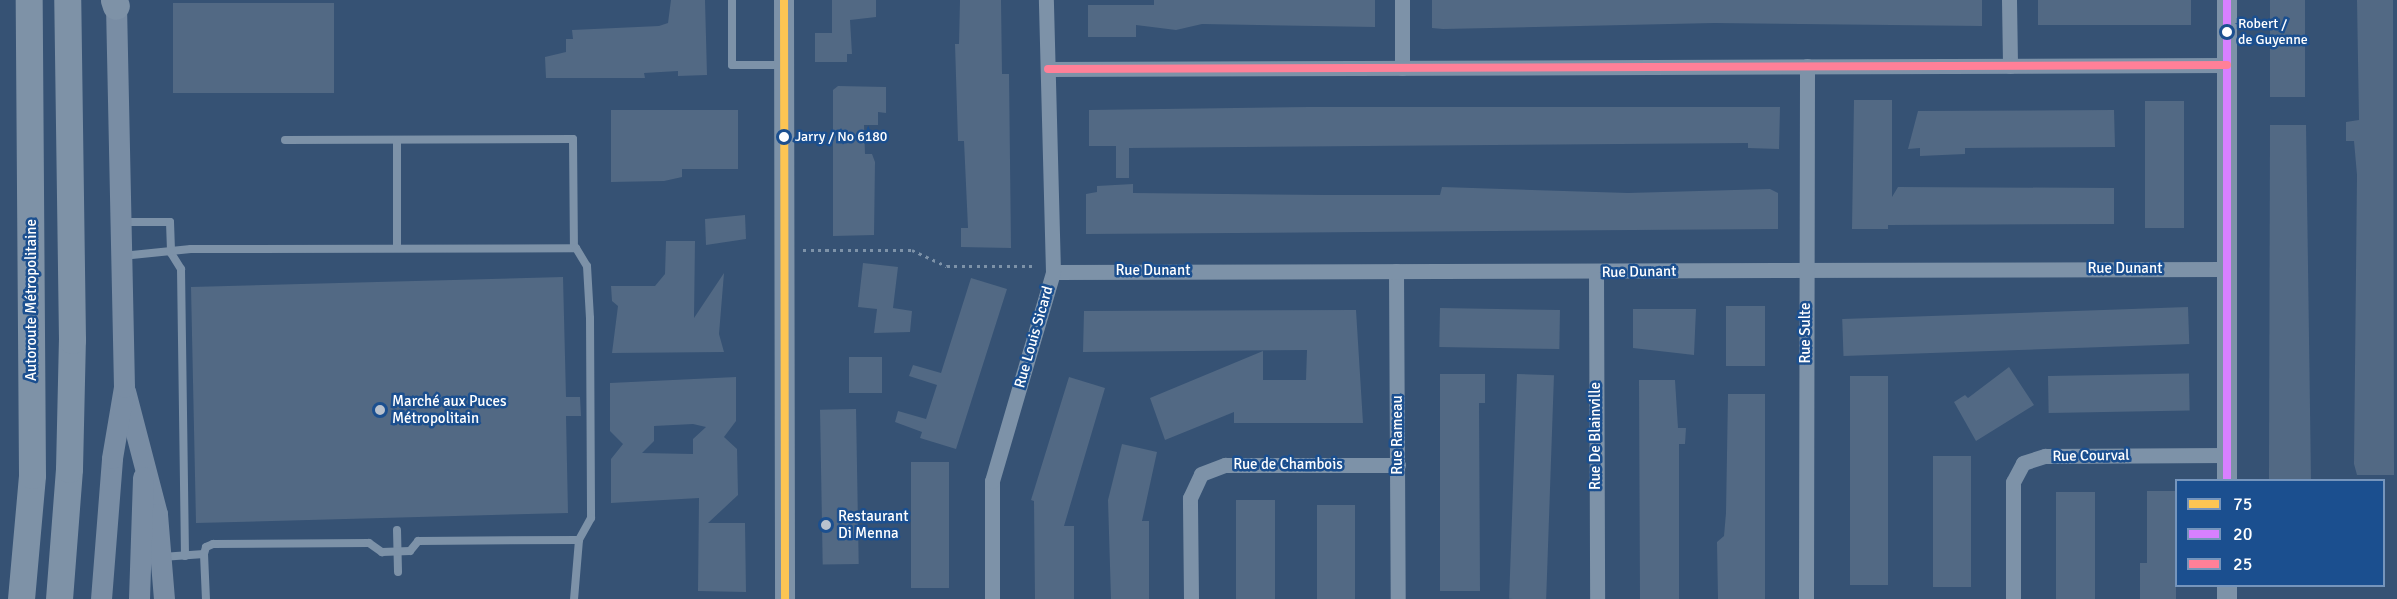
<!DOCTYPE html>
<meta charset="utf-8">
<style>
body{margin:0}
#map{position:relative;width:2397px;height:599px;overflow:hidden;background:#365274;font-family:Signika,sans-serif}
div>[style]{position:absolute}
.building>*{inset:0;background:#526984;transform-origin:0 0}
.path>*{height:3px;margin-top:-1.5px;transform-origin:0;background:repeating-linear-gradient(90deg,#7d92a8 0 3px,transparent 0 7.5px)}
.service>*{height:8px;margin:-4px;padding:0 4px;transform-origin:4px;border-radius:4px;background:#7d92a8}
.minor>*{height:15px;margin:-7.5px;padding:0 7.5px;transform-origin:7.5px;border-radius:7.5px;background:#7d92a8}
.tertiary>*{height:20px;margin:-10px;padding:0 10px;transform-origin:10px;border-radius:10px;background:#7d92a8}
.secondary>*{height:21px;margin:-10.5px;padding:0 10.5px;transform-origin:10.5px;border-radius:10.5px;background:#798da4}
.motorway>*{height:27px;margin:-13.5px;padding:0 13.5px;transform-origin:13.5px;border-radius:13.5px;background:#7e92a7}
.bus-1>*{height:8px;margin:-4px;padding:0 4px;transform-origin:4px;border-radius:4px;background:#fcc553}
.bus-2>*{height:8px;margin:-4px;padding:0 4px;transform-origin:4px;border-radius:4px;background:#d880ff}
.bus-3>*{height:8px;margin:-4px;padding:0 4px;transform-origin:4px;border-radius:4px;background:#ff8098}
.dots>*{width:16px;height:16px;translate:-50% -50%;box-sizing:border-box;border:3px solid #1b4f8f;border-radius:50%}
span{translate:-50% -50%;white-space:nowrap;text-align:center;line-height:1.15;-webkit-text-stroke:5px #1b4f8f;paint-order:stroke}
.bus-label{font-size:14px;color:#fff}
.left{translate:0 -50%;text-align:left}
.street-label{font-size:15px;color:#fff}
.poi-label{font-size:15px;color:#fff}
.legend{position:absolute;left:2175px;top:479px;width:210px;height:108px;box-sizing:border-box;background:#1b4f8f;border:2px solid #7695bc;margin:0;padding:8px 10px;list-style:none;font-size:18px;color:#fff}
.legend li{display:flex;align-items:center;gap:12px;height:30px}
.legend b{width:30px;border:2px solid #7695bc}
</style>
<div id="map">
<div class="building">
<i style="clip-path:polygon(671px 0,705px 0,707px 75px,678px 76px,678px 71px,644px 73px,645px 78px,546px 78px,545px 57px,566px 52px,566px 39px,573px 39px,572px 30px,659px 26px,668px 23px)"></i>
<i style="clip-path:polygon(832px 0,876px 0,876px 17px,850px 20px,852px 54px,847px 54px,847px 62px,815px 62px,815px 33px,832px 33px)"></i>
<i style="clip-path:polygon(960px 0,1001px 0,1002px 74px,1009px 74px,1011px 248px,961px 247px,961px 228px,968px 228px,964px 141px,958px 141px,955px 44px,959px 44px)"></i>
<i style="clip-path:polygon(1154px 0,1375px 0,1375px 27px,1202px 24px,1176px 30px,1136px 25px,1136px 37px,1088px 37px,1088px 5px,1154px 5px)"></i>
<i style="clip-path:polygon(1432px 0,1982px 0,1982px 26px,1714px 23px,1443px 29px,1432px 28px)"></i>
<i style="left:2038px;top:0;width:153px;height:25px"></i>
<i style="left:2270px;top:0;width:35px;height:97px"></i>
<i style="clip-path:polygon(2357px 0,2393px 0,2394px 475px,2357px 475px,2354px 464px,2357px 175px,2354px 141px,2346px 141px,2346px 122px,2359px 120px)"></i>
<i style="left:173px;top:3px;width:161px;height:90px"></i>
<i style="clip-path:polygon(838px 86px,886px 87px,886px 113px,878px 112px,878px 125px,864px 125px,865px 154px,872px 154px,875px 162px,874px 235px,833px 236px,833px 90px)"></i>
<i style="clip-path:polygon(1854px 100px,1892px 100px,1892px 197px,1898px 187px,2114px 188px,2114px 224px,1888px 225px,1888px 229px,1852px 229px)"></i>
<i style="left:2145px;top:101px;width:39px;height:127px"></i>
<i style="clip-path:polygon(1309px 107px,1780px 107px,1779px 149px,1748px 148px,1748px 143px,1129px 148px,1129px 178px,1116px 178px,1116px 146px,1089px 146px,1089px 110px)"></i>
<i style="clip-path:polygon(611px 110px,738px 110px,738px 169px,682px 169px,682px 177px,664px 181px,611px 182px)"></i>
<i style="clip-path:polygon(2114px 110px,2115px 147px,1965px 148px,1965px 154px,1920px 156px,1920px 148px,1908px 149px,1918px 111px)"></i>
<i style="clip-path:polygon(2270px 125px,2306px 125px,2311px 480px,2269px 480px)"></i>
<i style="clip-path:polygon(1133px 184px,1133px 193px,1326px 195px,1440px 195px,1442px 187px,1628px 193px,1770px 189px,1778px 193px,1778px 229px,1086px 234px,1086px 194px,1097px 192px,1097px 186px)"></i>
<i style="clip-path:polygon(745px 215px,746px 239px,706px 245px,705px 219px)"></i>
<i style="clip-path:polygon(666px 241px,695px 241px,694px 318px,724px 273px,719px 334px,724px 352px,612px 353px,618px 306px,612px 301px,611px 286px,655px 286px,665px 274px)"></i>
<i style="clip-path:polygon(863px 263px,898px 267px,893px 308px,912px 311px,910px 332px,874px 333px,877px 309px,858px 307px)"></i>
<i style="clip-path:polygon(563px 277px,566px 397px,580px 397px,581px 416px,566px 416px,568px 513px,196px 523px,191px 287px)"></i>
<i style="clip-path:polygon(971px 278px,1007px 289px,956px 449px,920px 438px,922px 432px,895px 422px,898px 411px,926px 419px,937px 385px,909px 376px,913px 365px,941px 373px)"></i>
<i style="left:1726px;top:306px;width:39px;height:60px"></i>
<i style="left:2188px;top:307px;width:37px;height:346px;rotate:88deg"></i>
<i style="left:1440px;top:308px;width:120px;height:39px;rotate:1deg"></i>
<i style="clip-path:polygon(1633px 309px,1696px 309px,1694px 355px,1633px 348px)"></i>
<i style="clip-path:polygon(1356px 310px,1363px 423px,1234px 423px,1234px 412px,1165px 440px,1150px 398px,1263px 351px,1263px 380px,1306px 380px,1307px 350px,1083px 352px,1084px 311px)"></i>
<i style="left:849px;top:357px;width:33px;height:36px"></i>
<i style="clip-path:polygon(2009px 367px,2034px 405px,1976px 441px,1954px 402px,1965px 395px,1968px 398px)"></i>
<i style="clip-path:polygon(1440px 374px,1485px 374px,1485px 403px,1479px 403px,1480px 591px,1440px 591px)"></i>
<i style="left:1517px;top:374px;width:37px;height:225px;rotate:2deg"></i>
<i style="left:1850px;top:376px;width:38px;height:209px"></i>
<i style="left:2048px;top:376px;width:141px;height:37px;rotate:-1deg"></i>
<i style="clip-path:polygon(evenodd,736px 377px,736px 421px,724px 437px,737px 449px,738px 495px,708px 523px,745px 523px,746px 592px,698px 591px,699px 498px,611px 503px,611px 459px,623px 444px,610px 431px,610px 383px,736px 377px,693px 424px,706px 427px,693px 439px,693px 454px,642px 453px,654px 441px,654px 426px,693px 424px)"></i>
<i style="clip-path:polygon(1069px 377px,1105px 388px,1064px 526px,1074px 526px,1074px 599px,1035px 599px,1034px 501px,1031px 500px)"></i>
<i style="clip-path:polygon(1639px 380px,1675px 380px,1678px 428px,1686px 428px,1685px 444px,1679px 444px,1679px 599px,1640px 599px)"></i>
<i style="clip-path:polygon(1728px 394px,1765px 394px,1765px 599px,1718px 599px,1717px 542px,1724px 536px,1726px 513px)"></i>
<i style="left:856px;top:409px;width:155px;height:36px;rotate:89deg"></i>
<i style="clip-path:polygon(1122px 444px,1157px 452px,1142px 521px,1149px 521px,1149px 599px,1111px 599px,1108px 500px)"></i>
<i style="left:1933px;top:456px;width:38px;height:131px"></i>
<i style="left:911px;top:462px;width:38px;height:126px"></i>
<i style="clip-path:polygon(2147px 491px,2176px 491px,2176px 599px,2140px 599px,2140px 563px,2147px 563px)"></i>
<i style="left:2056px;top:492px;width:39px;height:107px"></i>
<i style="left:1236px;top:500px;width:39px;height:99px"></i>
<i style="left:1317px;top:505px;width:38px;height:94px"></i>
</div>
<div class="path">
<i style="left:803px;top:250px;width:109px"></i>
<i style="left:912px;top:250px;width:38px;rotate:25deg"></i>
<i style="left:947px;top:266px;width:89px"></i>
</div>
<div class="service">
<i style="left:732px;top:0;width:65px;rotate:90deg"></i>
<i style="left:732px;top:65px;width:51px"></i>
<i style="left:285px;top:140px;width:288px;rotate:-0.2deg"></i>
<i style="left:573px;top:139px;width:108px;rotate:89.5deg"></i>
<i style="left:123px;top:222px;width:47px"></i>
<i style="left:170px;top:222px;width:31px;rotate:88deg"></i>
<i style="left:171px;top:253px;width:19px;rotate:58deg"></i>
<i style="left:181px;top:269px;width:287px;rotate:89.2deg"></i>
<i style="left:397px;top:248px;width:108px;rotate:-90deg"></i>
<i style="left:122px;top:256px;width:69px;rotate:-5.8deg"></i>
<i style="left:191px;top:249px;width:385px;rotate:-0.1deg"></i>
<i style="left:576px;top:248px;width:21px;rotate:59deg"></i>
<i style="left:587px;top:266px;width:52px;rotate:86.7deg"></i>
<i style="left:590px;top:318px;width:200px;rotate:89.7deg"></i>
<i style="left:591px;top:518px;width:25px;rotate:119deg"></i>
<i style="left:397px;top:530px;width:42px;rotate:88.6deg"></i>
<i style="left:204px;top:554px;width:7px;rotate:-74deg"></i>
<i style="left:206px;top:547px;width:8px;rotate:-23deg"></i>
<i style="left:213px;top:544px;width:156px;rotate:-0.4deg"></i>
<i style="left:369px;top:543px;width:16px;rotate:35deg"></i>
<i style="left:382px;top:552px;width:28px;rotate:-2deg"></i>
<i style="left:410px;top:551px;width:13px;rotate:-51deg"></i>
<i style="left:418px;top:541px;width:161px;rotate:-0.4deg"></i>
<i style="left:579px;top:540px;width:59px;rotate:94.8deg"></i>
<i style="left:162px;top:557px;width:42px;rotate:-4.1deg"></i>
<i style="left:204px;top:554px;width:45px;rotate:87.5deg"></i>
</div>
<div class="minor">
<i style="left:1402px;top:0;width:68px;rotate:90deg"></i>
<i style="left:2009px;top:0;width:66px;rotate:89.1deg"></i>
<i style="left:1048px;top:69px;width:1179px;rotate:-0.19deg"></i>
<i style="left:1396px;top:271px;width:328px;rotate:89.7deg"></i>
<i style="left:1053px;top:272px;width:1173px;rotate:-0.15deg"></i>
<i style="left:1596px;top:272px;width:327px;rotate:89.8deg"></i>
<i style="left:992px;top:599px;width:118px;rotate:-90deg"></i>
<i style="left:992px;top:481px;width:218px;rotate:-73.7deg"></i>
<i style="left:1053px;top:272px;width:272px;rotate:-91.5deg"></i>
<i style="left:1191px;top:599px;width:101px;rotate:-90.6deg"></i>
<i style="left:1190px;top:498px;width:26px;rotate:-65deg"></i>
<i style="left:1201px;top:474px;width:26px;rotate:-21deg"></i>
<i style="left:1225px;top:465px;width:173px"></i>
<i style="left:1806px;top:599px;width:533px;rotate:-89.89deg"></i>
<i style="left:2013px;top:599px;width:117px;rotate:-90deg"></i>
<i style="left:2013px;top:482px;width:21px;rotate:-62deg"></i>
<i style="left:2023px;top:463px;width:23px;rotate:-18deg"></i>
<i style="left:2045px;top:456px;width:182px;rotate:-0.3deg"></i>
</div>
<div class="tertiary">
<i style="left:784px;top:0;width:599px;rotate:89.9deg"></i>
<i style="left:2227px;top:0;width:480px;rotate:90deg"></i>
<i style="left:2227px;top:586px;width:13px;rotate:90deg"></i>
</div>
<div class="secondary">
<i style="left:125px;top:391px;width:127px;rotate:75.4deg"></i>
<i style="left:157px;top:514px;width:85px;rotate:85.3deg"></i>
<i style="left:101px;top:599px;width:141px;rotate:-85.5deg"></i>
<i style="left:112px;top:458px;width:72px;rotate:-80.4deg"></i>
<i style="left:124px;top:387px;width:387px;rotate:-91.2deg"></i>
<i style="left:139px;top:599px;width:122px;rotate:-88.1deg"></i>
</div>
<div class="motorway">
<i style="left:114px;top:0;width:6px;rotate:72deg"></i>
<i style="left:21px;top:599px;width:124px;rotate:-84.9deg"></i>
<i style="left:32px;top:475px;width:475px;rotate:-90.4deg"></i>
<i style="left:59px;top:599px;width:130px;rotate:-85.6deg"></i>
<i style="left:69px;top:469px;width:129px;rotate:-88.7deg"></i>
<i style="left:72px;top:340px;width:340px;rotate:-90.8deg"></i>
</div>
<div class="bus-1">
<i style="left:784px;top:0;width:599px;rotate:89.9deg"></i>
</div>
<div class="bus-2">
<i style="left:2227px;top:0;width:480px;rotate:90deg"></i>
</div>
<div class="bus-3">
<i style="left:1048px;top:69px;width:1179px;rotate:-0.19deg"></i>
</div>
<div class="dots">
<i style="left:2227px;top:32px;background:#fff"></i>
<i style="left:784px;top:137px;background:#fff"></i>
<i style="left:380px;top:410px;background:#b9c2ce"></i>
<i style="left:826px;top:525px;background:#b9c2ce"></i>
</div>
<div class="bus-label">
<span class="left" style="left:2238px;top:32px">Robert /<br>de Guyenne</span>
<span class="left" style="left:795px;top:137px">Jarry / No 6180</span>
</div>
<div class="street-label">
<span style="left:2125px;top:269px">Rue Dunant</span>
<span style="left:1153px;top:271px">Rue Dunant</span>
<span style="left:1639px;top:272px;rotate:-1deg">Rue Dunant</span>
<span style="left:32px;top:300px;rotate:-90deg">Autoroute Métropolitaine</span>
<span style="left:1806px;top:333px;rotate:-90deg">Rue Sulte</span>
<span style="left:1034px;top:337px;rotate:-74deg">Rue Louis Sicard</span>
<span style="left:1398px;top:435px;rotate:-90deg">Rue Rameau</span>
<span style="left:1596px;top:436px;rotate:-90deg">Rue De Blainville</span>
<span style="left:2091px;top:456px;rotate:-1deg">Rue Courval</span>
<span style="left:1288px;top:465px">Rue de Chambois</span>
</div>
<div class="poi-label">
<span class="left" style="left:392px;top:410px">Marché aux Puces<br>Métropolitain</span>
<span class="left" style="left:838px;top:525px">Restaurant<br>Di Menna</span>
</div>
<ul class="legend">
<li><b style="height:8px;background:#fcc553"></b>75</li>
<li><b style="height:8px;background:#d880ff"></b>20</li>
<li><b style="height:8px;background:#ff8098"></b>25</li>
</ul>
</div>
